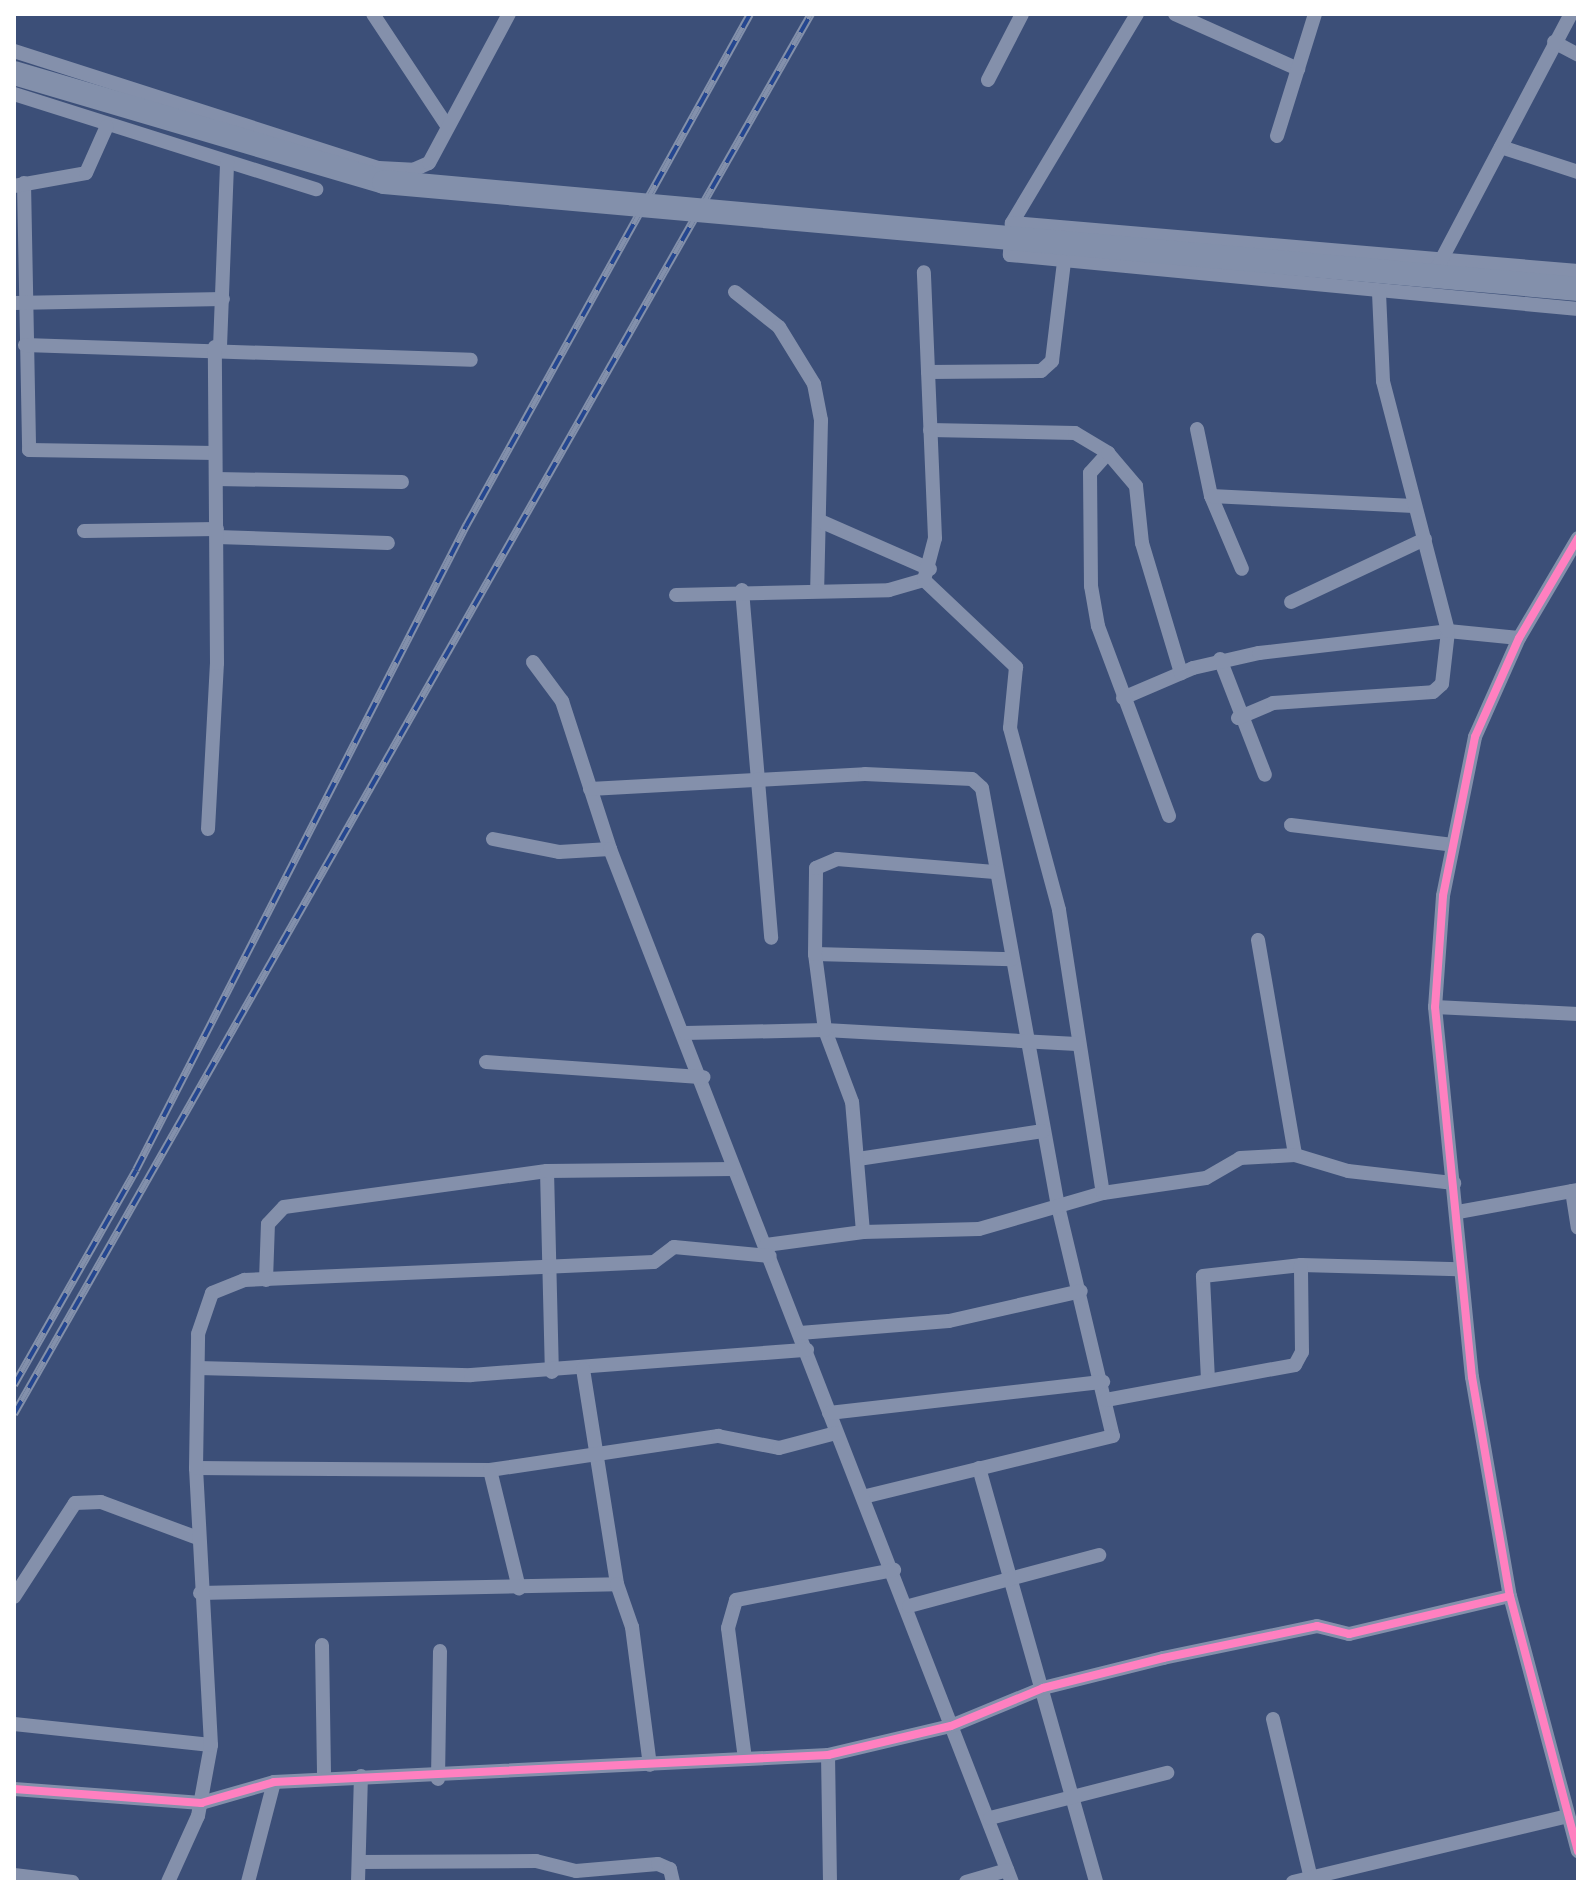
<!DOCTYPE html>
<style>
body{margin:0}
#map{position:relative;width:1592px;height:1896px;overflow:hidden;background:#3c4f78;font-family:Ubuntu,sans-serif}
div>[style]{position:absolute}
.street>*{height:14px;margin:-7px;padding:0 7px;transform-origin:7px;border-radius:7px;background:#8490ab}
.rail>*{height:8px;margin-top:-4px;transform-origin:0;background:repeating-linear-gradient(90deg,#244690 0 15px,#8390ab 0 30px);box-sizing:border-box;border-block:2px solid #8390ab}
.primary-bridge>*{height:24px;margin:-12px;padding:0 12px;transform-origin:12px;border-radius:12px;background:#8390ab}
.cycleway>*{height:8px;margin:-4px;padding:0 4px;transform-origin:4px;border-radius:4px;background:#ff80c0}
span{translate:-50% -50%;white-space:nowrap;text-align:center;line-height:1.15;-webkit-text-stroke:7px #244690;paint-order:stroke}
.frame{position:absolute;inset:0;border:16px solid #fff;pointer-events:none}
</style>
<div id="map">
<div class="street">
<i style="left:373px;top:14px;width:134px;rotate:56.5deg"></i>
<i style="left:1137px;top:14px;width:244px;rotate:120.9deg"></i>
<i style="left:1012px;top:223px;width:32px;rotate:94deg"></i>
<i style="left:1010px;top:255px;width:571px;rotate:5.43deg"></i>
<i style="left:1175px;top:14px;width:135px;rotate:24.1deg"></i>
<i style="left:1554px;top:42px;width:27px;rotate:28deg"></i>
<i style="left:14px;top:51px;width:383px;rotate:17.8deg"></i>
<i style="left:379px;top:168px;width:34px;rotate:3deg"></i>
<i style="left:413px;top:170px;width:17px;rotate:-24deg"></i>
<i style="left:429px;top:163px;width:169px;rotate:-61.8deg"></i>
<i style="left:988px;top:80px;width:74px;rotate:-62.7deg"></i>
<i style="left:14px;top:94px;width:317px;rotate:17.5deg"></i>
<i style="left:1277px;top:136px;width:128px;rotate:-72.7deg"></i>
<i style="left:1501px;top:147px;width:81px;rotate:18deg"></i>
<i style="left:24px;top:183px;width:267px;rotate:88.9deg"></i>
<i style="left:29px;top:450px;width:186px;rotate:0.9deg"></i>
<i style="left:14px;top:186px;width:73px;rotate:-10.2deg"></i>
<i style="left:86px;top:173px;width:51px;rotate:-65.9deg"></i>
<i style="left:1012px;top:223px;width:568px;rotate:4.85deg"></i>
<i style="left:1437px;top:268px;width:287px;rotate:-62.2deg"></i>
<i style="left:735px;top:292px;width:56px;rotate:38.5deg"></i>
<i style="left:779px;top:327px;width:67px;rotate:58.4deg"></i>
<i style="left:814px;top:384px;width:37px;rotate:79deg"></i>
<i style="left:821px;top:420px;width:170px;rotate:91.3deg"></i>
<i style="left:14px;top:303px;width:209px;rotate:-1.1deg"></i>
<i style="left:25px;top:345px;width:446px;rotate:1.9deg"></i>
<i style="left:220px;top:347px;width:185px;rotate:-87.8deg"></i>
<i style="left:928px;top:372px;width:113px;rotate:-0.5deg"></i>
<i style="left:1041px;top:371px;width:15px;rotate:-42deg"></i>
<i style="left:1052px;top:361px;width:100px;rotate:-83.1deg"></i>
<i style="left:1197px;top:429px;width:68px;rotate:78.2deg"></i>
<i style="left:1211px;top:496px;width:79px;rotate:67deg"></i>
<i style="left:930px;top:430px;width:145px;rotate:1.2deg"></i>
<i style="left:1075px;top:433px;width:39px;rotate:31deg"></i>
<i style="left:216px;top:479px;width:186px;rotate:0.9deg"></i>
<i style="left:1211px;top:496px;width:203px;rotate:2.8deg"></i>
<i style="left:820px;top:521px;width:120px;rotate:23.6deg"></i>
<i style="left:84px;top:531px;width:133px;rotate:-0.9deg"></i>
<i style="left:217px;top:537px;width:171px;rotate:2deg"></i>
<i style="left:1578px;top:538px;width:116px;rotate:120.5deg"></i>
<i style="left:1519px;top:638px;width:108px;rotate:114deg"></i>
<i style="left:1475px;top:737px;width:162px;rotate:101.4deg"></i>
<i style="left:1443px;top:896px;width:111px;rotate:94.1deg"></i>
<i style="left:1435px;top:1007px;width:372px;rotate:84.3deg"></i>
<i style="left:1472px;top:1377px;width:222px;rotate:80.2deg"></i>
<i style="left:1510px;top:1596px;width:264px;rotate:75.1deg"></i>
<i style="left:924px;top:580px;width:127px;rotate:43.4deg"></i>
<i style="left:1016px;top:667px;width:61px;rotate:95.6deg"></i>
<i style="left:1010px;top:728px;width:188px;rotate:74.9deg"></i>
<i style="left:1059px;top:910px;width:286px;rotate:81.2deg"></i>
<i style="left:742px;top:590px;width:349px;rotate:85.2deg"></i>
<i style="left:676px;top:595px;width:213px;rotate:-1.3deg"></i>
<i style="left:889px;top:590px;width:36px;rotate:-16deg"></i>
<i style="left:924px;top:580px;width:43px;rotate:-75.3deg"></i>
<i style="left:935px;top:538px;width:266px;rotate:-92.4deg"></i>
<i style="left:1291px;top:602px;width:148px;rotate:-25.2deg"></i>
<i style="left:1220px;top:659px;width:124px;rotate:68.8deg"></i>
<i style="left:533px;top:662px;width:49px;rotate:53.4deg"></i>
<i style="left:562px;top:701px;width:156px;rotate:72deg"></i>
<i style="left:1123px;top:698px;width:76px;rotate:-23.2deg"></i>
<i style="left:1193px;top:668px;width:68px;rotate:-12.8deg"></i>
<i style="left:1259px;top:653px;width:190px;rotate:-6.6deg"></i>
<i style="left:1448px;top:631px;width:71px;rotate:5.6deg"></i>
<i style="left:1238px;top:718px;width:38px;rotate:-23deg"></i>
<i style="left:1273px;top:703px;width:160px;rotate:-3.9deg"></i>
<i style="left:1433px;top:692px;width:12px;rotate:-42deg"></i>
<i style="left:1442px;top:684px;width:53px;rotate:-83.5deg"></i>
<i style="left:1448px;top:631px;width:258px;rotate:-104.6deg"></i>
<i style="left:1383px;top:381px;width:89px;rotate:-92.6deg"></i>
<i style="left:590px;top:789px;width:275px;rotate:-3.1deg"></i>
<i style="left:865px;top:774px;width:107px;rotate:2.7deg"></i>
<i style="left:972px;top:779px;width:13px;rotate:42deg"></i>
<i style="left:982px;top:788px;width:425px;rotate:79.7deg"></i>
<i style="left:1058px;top:1206px;width:236px;rotate:76.6deg"></i>
<i style="left:1113px;top:1436px;width:257px;rotate:166.3deg"></i>
<i style="left:1169px;top:816px;width:203px;rotate:-110.5deg"></i>
<i style="left:1098px;top:626px;width:41px;rotate:-99.9deg"></i>
<i style="left:1091px;top:586px;width:113px;rotate:-90.5deg"></i>
<i style="left:1090px;top:473px;width:27px;rotate:-48deg"></i>
<i style="left:1108px;top:453px;width:43px;rotate:49.7deg"></i>
<i style="left:1136px;top:486px;width:57px;rotate:84deg"></i>
<i style="left:1142px;top:543px;width:136px;rotate:73.3deg"></i>
<i style="left:1291px;top:825px;width:163px;rotate:7deg"></i>
<i style="left:208px;top:829px;width:166px;rotate:-86.9deg"></i>
<i style="left:217px;top:663px;width:316px;rotate:-90.4deg"></i>
<i style="left:493px;top:839px;width:67px;rotate:11.1deg"></i>
<i style="left:559px;top:852px;width:51px;rotate:-3.4deg"></i>
<i style="left:610px;top:849px;width:1108px;rotate:68.74deg"></i>
<i style="left:1258px;top:940px;width:218px;rotate:80.2deg"></i>
<i style="left:815px;top:954px;width:197px;rotate:1.5deg"></i>
<i style="left:1435px;top:1007px;width:143px;rotate:2.8deg"></i>
<i style="left:685px;top:1033px;width:140px;rotate:-1.2deg"></i>
<i style="left:825px;top:1030px;width:252px;rotate:3.2deg"></i>
<i style="left:486px;top:1062px;width:218px;rotate:4deg"></i>
<i style="left:858px;top:1159px;width:187px;rotate:-8.6deg"></i>
<i style="left:547px;top:1171px;width:201px;rotate:88.6deg"></i>
<i style="left:1572px;top:1191px;width:37px;rotate:81deg"></i>
<i style="left:1458px;top:1212px;width:122px;rotate:-10.4deg"></i>
<i style="left:863px;top:1232px;width:130px;rotate:-94.8deg"></i>
<i style="left:852px;top:1102px;width:77px;rotate:-110.6deg"></i>
<i style="left:825px;top:1030px;width:77px;rotate:-97.5deg"></i>
<i style="left:815px;top:954px;width:86px;rotate:-89.3deg"></i>
<i style="left:816px;top:868px;width:23px;rotate:-23deg"></i>
<i style="left:837px;top:859px;width:158px;rotate:4.7deg"></i>
<i style="left:766px;top:1245px;width:98px;rotate:-7.6deg"></i>
<i style="left:863px;top:1232px;width:116px;rotate:-1.5deg"></i>
<i style="left:979px;top:1229px;width:129px;rotate:-16.2deg"></i>
<i style="left:1103px;top:1193px;width:104px;rotate:-8.3deg"></i>
<i style="left:1206px;top:1178px;width:39px;rotate:-30deg"></i>
<i style="left:1240px;top:1158px;width:55px;rotate:-3.1deg"></i>
<i style="left:1295px;top:1155px;width:55px;rotate:16.8deg"></i>
<i style="left:1348px;top:1171px;width:107px;rotate:6.5deg"></i>
<i style="left:266px;top:1280px;width:56px;rotate:-88deg"></i>
<i style="left:268px;top:1224px;width:23px;rotate:-47deg"></i>
<i style="left:284px;top:1207px;width:265px;rotate:-7.8deg"></i>
<i style="left:547px;top:1171px;width:186px;rotate:-0.6deg"></i>
<i style="left:800px;top:1333px;width:149px;rotate:-4.6deg"></i>
<i style="left:949px;top:1321px;width:135px;rotate:-12.8deg"></i>
<i style="left:198px;top:1368px;width:273px;rotate:1.5deg"></i>
<i style="left:471px;top:1375px;width:337px;rotate:-4.3deg"></i>
<i style="left:583px;top:1369px;width:218px;rotate:81deg"></i>
<i style="left:1208px;top:1380px;width:104px;rotate:-92.8deg"></i>
<i style="left:1203px;top:1276px;width:99px;rotate:-6.4deg"></i>
<i style="left:1301px;top:1265px;width:158px;rotate:1.5deg"></i>
<i style="left:1106px;top:1400px;width:192px;rotate:-10.5deg"></i>
<i style="left:1295px;top:1365px;width:15px;rotate:-62deg"></i>
<i style="left:1302px;top:1352px;width:87px;rotate:-90.7deg"></i>
<i style="left:829px;top:1413px;width:276px;rotate:-6.5deg"></i>
<i style="left:196px;top:1468px;width:294px;rotate:0.4deg"></i>
<i style="left:490px;top:1470px;width:231px;rotate:-8.5deg"></i>
<i style="left:718px;top:1436px;width:62px;rotate:11.1deg"></i>
<i style="left:779px;top:1448px;width:59px;rotate:-14.7deg"></i>
<i style="left:979px;top:1468px;width:430px;rotate:74.2deg"></i>
<i style="left:490px;top:1470px;width:122px;rotate:76.2deg"></i>
<i style="left:200px;top:1593px;width:417px;rotate:-1.2deg"></i>
<i style="left:617px;top:1584px;width:46px;rotate:70.8deg"></i>
<i style="left:632px;top:1627px;width:139px;rotate:82.6deg"></i>
<i style="left:14px;top:1597px;width:112px;rotate:-57deg"></i>
<i style="left:75px;top:1503px;width:26px;rotate:-2deg"></i>
<i style="left:101px;top:1502px;width:103px;rotate:20.4deg"></i>
<i style="left:909px;top:1606px;width:197px;rotate:-15deg"></i>
<i style="left:322px;top:1645px;width:134px;rotate:89.1deg"></i>
<i style="left:1273px;top:1719px;width:163px;rotate:76.6deg"></i>
<i style="left:14px;top:1724px;width:198px;rotate:6.1deg"></i>
<i style="left:828px;top:1755px;width:127px;rotate:89.1deg"></i>
<i style="left:745px;top:1759px;width:132px;rotate:-97.4deg"></i>
<i style="left:728px;top:1628px;width:29px;rotate:-74deg"></i>
<i style="left:736px;top:1600px;width:161px;rotate:-10.8deg"></i>
<i style="left:438px;top:1779px;width:128px;rotate:-89.1deg"></i>
<i style="left:14px;top:1789px;width:188px;rotate:4.3deg"></i>
<i style="left:201px;top:1803px;width:76px;rotate:-16deg"></i>
<i style="left:274px;top:1782px;width:555px;rotate:-2.79deg"></i>
<i style="left:828px;top:1755px;width:126px;rotate:-13.3deg"></i>
<i style="left:951px;top:1726px;width:100px;rotate:-22.4deg"></i>
<i style="left:1043px;top:1688px;width:124px;rotate:-14deg"></i>
<i style="left:1163px;top:1658px;width:157px;rotate:-11.7deg"></i>
<i style="left:1317px;top:1626px;width:33px;rotate:14deg"></i>
<i style="left:1349px;top:1634px;width:165px;rotate:-13.3deg"></i>
<i style="left:990px;top:1818px;width:183px;rotate:-14.3deg"></i>
<i style="left:359px;top:1862px;width:177px;rotate:-0.3deg"></i>
<i style="left:536px;top:1861px;width:41px;rotate:14deg"></i>
<i style="left:576px;top:1871px;width:82px;rotate:-4.9deg"></i>
<i style="left:658px;top:1864px;width:13px;rotate:23deg"></i>
<i style="left:670px;top:1869px;width:13px;rotate:77deg"></i>
<i style="left:14px;top:1875px;width:59px;rotate:6.8deg"></i>
<i style="left:168px;top:1882px;width:72px;rotate:-65.6deg"></i>
<i style="left:198px;top:1816px;width:72px;rotate:-79.6deg"></i>
<i style="left:211px;top:1745px;width:277px;rotate:-93.1deg"></i>
<i style="left:196px;top:1468px;width:134px;rotate:-89.1deg"></i>
<i style="left:198px;top:1334px;width:43px;rotate:-71.1deg"></i>
<i style="left:212px;top:1293px;width:35px;rotate:-22deg"></i>
<i style="left:244px;top:1280px;width:410px;rotate:-2.5deg"></i>
<i style="left:654px;top:1262px;width:25px;rotate:-37deg"></i>
<i style="left:674px;top:1247px;width:96px;rotate:5.4deg"></i>
<i style="left:248px;top:1882px;width:103px;rotate:-75.4deg"></i>
<i style="left:358px;top:1882px;width:106px;rotate:-88.4deg"></i>
<i style="left:966px;top:1882px;width:43px;rotate:-16.3deg"></i>
<i style="left:1293px;top:1882px;width:279px;rotate:-13.5deg"></i>
</div>
<div class="rail">
<i style="left:14px;top:1385px;width:247px;rotate:-60.4deg"></i>
<i style="left:136px;top:1170px;width:724px;rotate:-62.87deg"></i>
<i style="left:466px;top:526px;width:585px;rotate:-60.98deg"></i>
<i style="left:14px;top:1414px;width:1611px;rotate:-60.35deg"></i>
</div>
<div class="primary-bridge">
<i style="left:14px;top:73px;width:386px;rotate:16.4deg"></i>
<i style="left:384px;top:182px;width:1199px;rotate:5.12deg"></i>
</div>
<div class="cycleway">
<i style="left:1578px;top:538px;width:116px;rotate:120.5deg"></i>
<i style="left:1519px;top:638px;width:108px;rotate:114deg"></i>
<i style="left:1475px;top:737px;width:162px;rotate:101.4deg"></i>
<i style="left:1443px;top:896px;width:111px;rotate:94.1deg"></i>
<i style="left:1435px;top:1007px;width:372px;rotate:84.3deg"></i>
<i style="left:1472px;top:1377px;width:222px;rotate:80.2deg"></i>
<i style="left:1510px;top:1596px;width:264px;rotate:75.1deg"></i>
<i style="left:14px;top:1789px;width:188px;rotate:4.3deg"></i>
<i style="left:201px;top:1803px;width:76px;rotate:-16deg"></i>
<i style="left:274px;top:1782px;width:555px;rotate:-2.79deg"></i>
<i style="left:828px;top:1755px;width:126px;rotate:-13.3deg"></i>
<i style="left:951px;top:1726px;width:100px;rotate:-22.4deg"></i>
<i style="left:1043px;top:1688px;width:124px;rotate:-14deg"></i>
<i style="left:1163px;top:1658px;width:157px;rotate:-11.7deg"></i>
<i style="left:1317px;top:1626px;width:33px;rotate:14deg"></i>
<i style="left:1349px;top:1634px;width:165px;rotate:-13.3deg"></i>
</div>
<div class="frame"></div>
</div>
